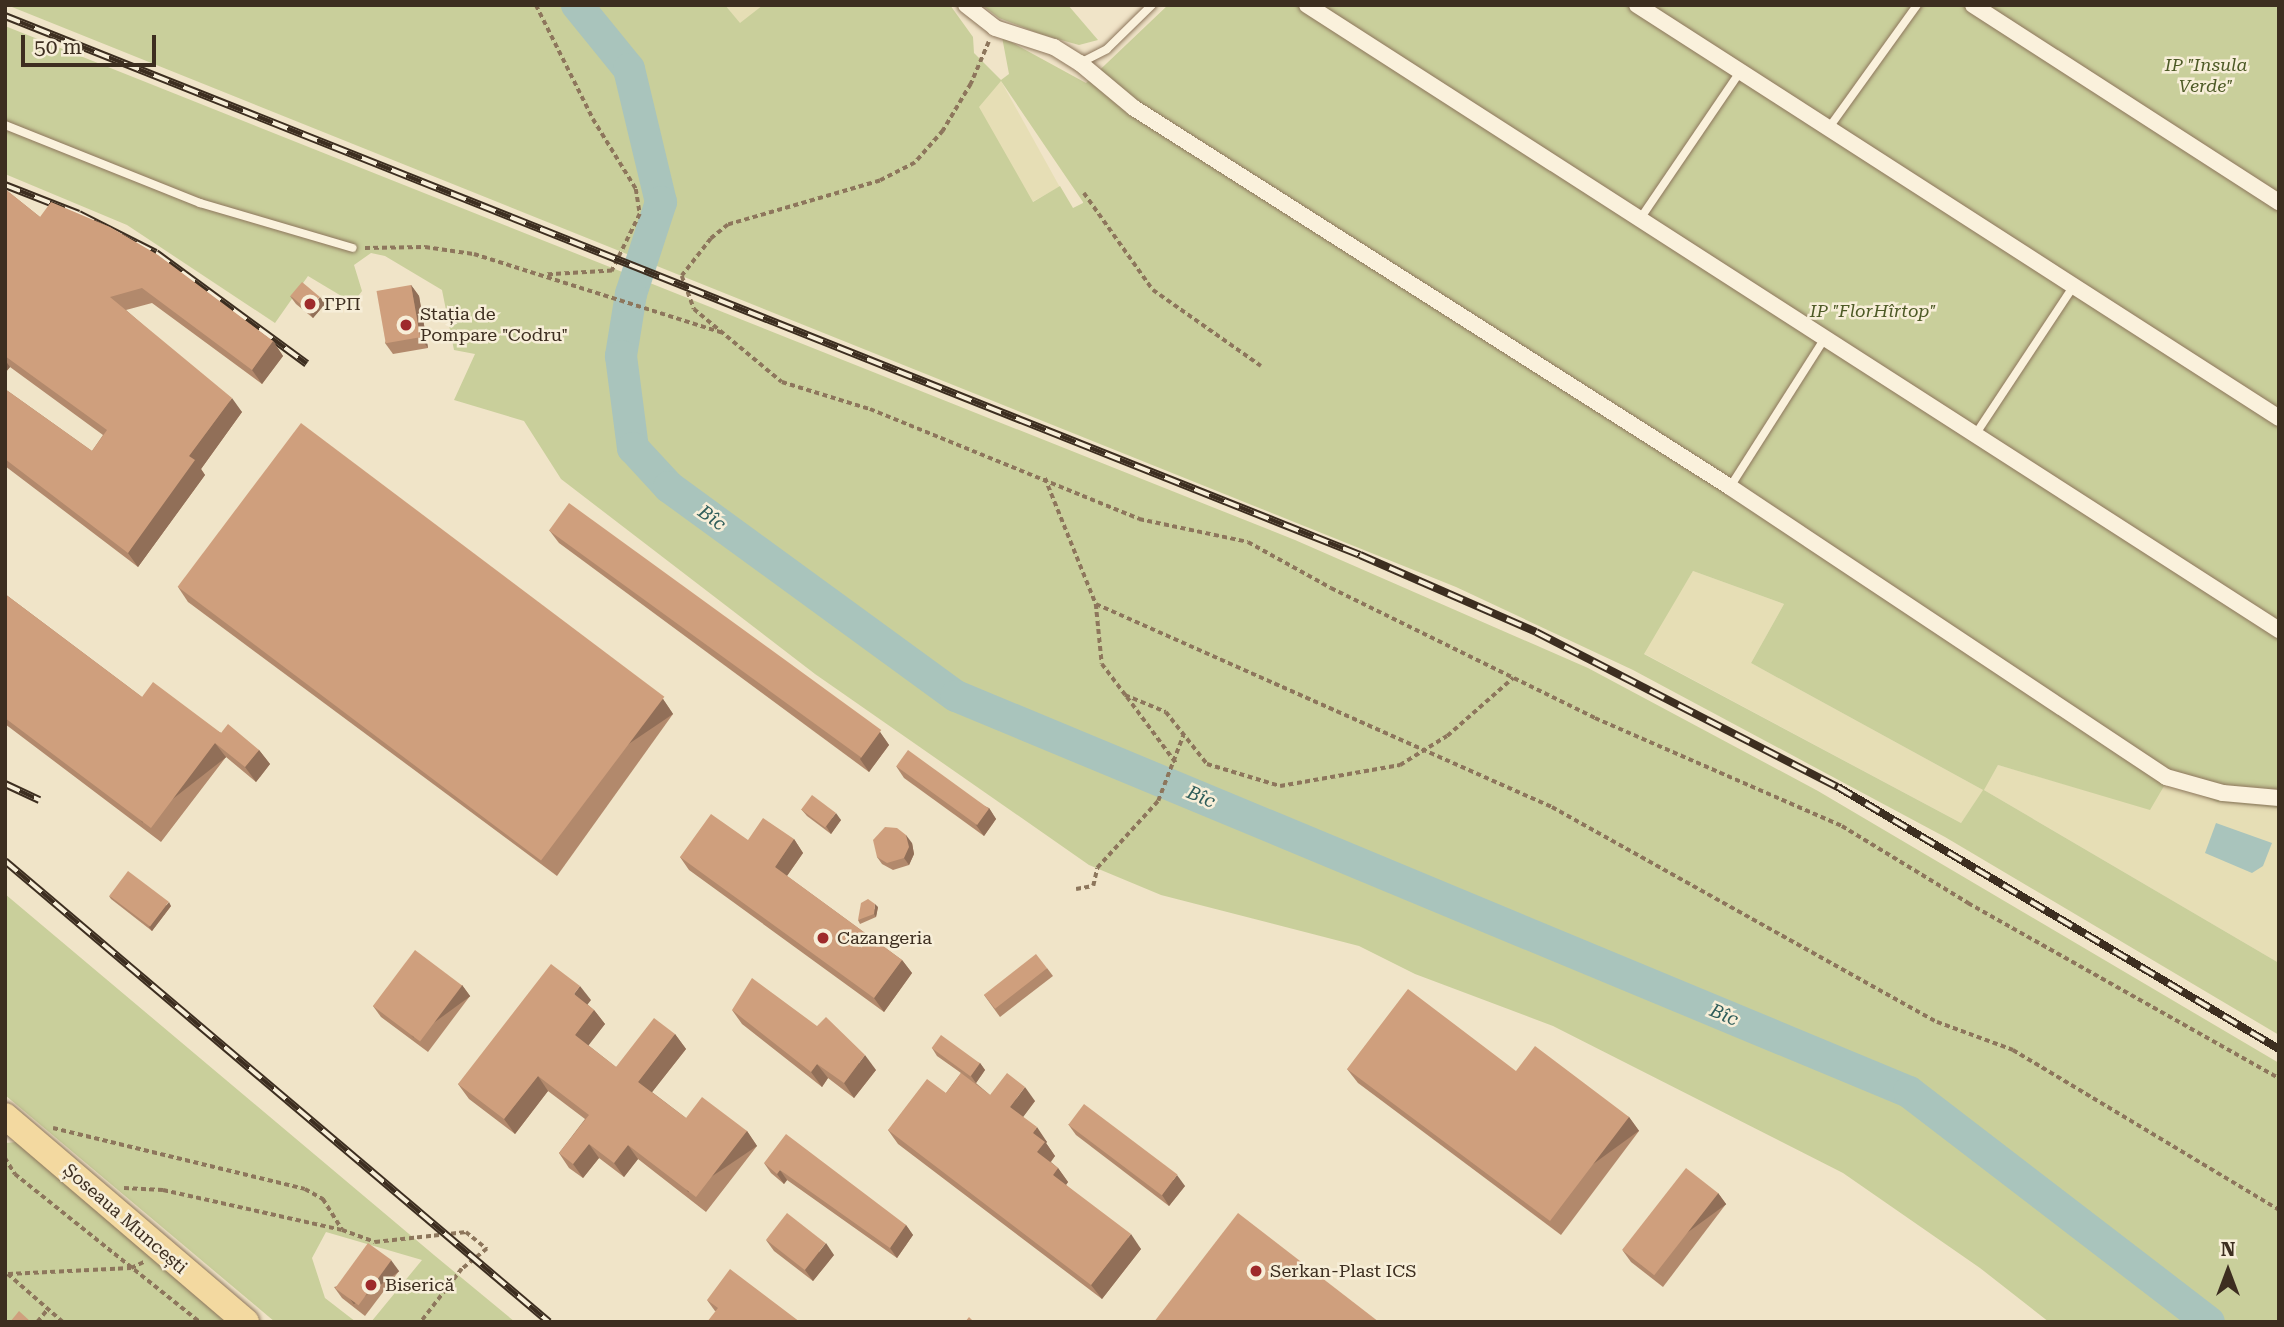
<!DOCTYPE html>
<meta charset="utf-8">
<style>
body{margin:0}
#map{position:relative;width:2284px;height:1327px;overflow:hidden;background:#f0e4c8;font-family:"Roboto Serif",serif}
div>[style]{position:absolute}
.farmland>*{inset:0;background:#e6deb5;transform-origin:0 0}
.green>*{inset:0;background:#c9cf9b}
.water>*{inset:0;background:#a9c4bc}
.river>*{height:32px;margin:-16px;padding:0 16px;transform-origin:16px;border-radius:16px;background:#a9c4bc}
.path>*{height:3.5px;margin-top:-1.75px;transform-origin:0;background:repeating-linear-gradient(90deg,#8d765c 0 5px,transparent 0 8.5px)}
.roads{filter:drop-shadow(0 0 2px #8d765c) drop-shadow(0 0 2px #8d765c)}
.lane>*{height:8px;margin:-4px;padding:0 4px;transform-origin:4px;border-radius:4px;background:#faf1dc}
.street>*{height:16px;margin:-8px;padding:0 8px;transform-origin:8px;border-radius:8px;background:#faf1dc}
.primary>*{height:26px;margin:-13px;padding:0 13px;transform-origin:13px;border-radius:13px;background:#f3d9a0}
.rail>*{height:8px;margin-top:-4px;transform-origin:0;background:repeating-linear-gradient(90deg,#f7eed8 0 16px,#3d2e20 0 32px);box-sizing:border-box;border-block:2px solid #3d2e20}
.wall>*{inset:0;background:#b2896c}
.shaded-wall>*{inset:0;background:#916f58;transform-origin:0 0}
.building>*{inset:0;background:#cf9f7d;transform-origin:0 0}
.dots>*{width:19px;height:19px;translate:-50% -50%;box-sizing:border-box;border:4px solid #f7eed8;border-radius:50%}
span{translate:-50% -50%;white-space:nowrap;text-align:center;line-height:1.15;-webkit-text-stroke:5px #f7eed8;paint-order:stroke}
.park-label{font-size:18px;color:#4d5a26;font-style:italic}
.poi-label{font-size:18px;color:#3d2e20}
.left{translate:0 -50%;text-align:left}
.street-label{font-size:18px;color:#3d2e20}
.water-label{font-size:19px;color:#2f5d5a;font-style:italic}
.frame{position:absolute;inset:0;border:7px solid #3d2e20;pointer-events:none}
.north{position:absolute;left:2193px;top:1236px;width:70px;height:70px;-webkit-text-stroke:5px #f7eed8;paint-order:stroke;rotate:0deg;font-size:19px;font-weight:700;line-height:28px;text-align:center;color:#3d2e20}
.north::after{content:'';display:block;margin:auto;width:24px;height:32px;background:#3d2e20;clip-path:polygon(50% 0,100% 100%,50% 72%,0 100%)}
.scale{position:absolute;left:21px;top:35px;width:135px;height:32px;box-sizing:border-box;border:4px solid #3d2e20;border-top:0;padding-left:9px;font-size:21px;line-height:24px;white-space:nowrap;color:#3d2e20;-webkit-text-stroke:5px #f7eed8;paint-order:stroke}
</style>
<div id="map">
<div class="farmland">
<i style="clip-path:polygon(725px 5px,763px 5px,740px 24px)"></i>
<i style="left:1001px;top:81px;width:121px;height:33px;rotate:61deg"></i>
<i style="clip-path:polygon(1693px 571px,1784px 604px,1751px 663px,1983px 790px,1998px 765px,2150px 809px,2166px 780px,2217px 802px,2279px 808px,2279px 963px,1984px 790px,1961px 823px,1643px 653px)"></i>
</div>
<div class="green">
<i style="clip-path:polygon(evenodd,7px 5px,725px 5px,740px 23px,763px 5px,950px 5px,973px 37px,974px 53px,1001px 80px,1009px 74px,1002px 37px,1086px 83px,1168px 5px,2279px 5px,2279px 808px,2217px 802px,2167px 781px,2150px 810px,1998px 765px,1984px 790px,2279px 963px,2279px 1035px,1945px 837px,1633px 670px,1456px 587px,7px 5px,1001px 81px,1083px 202px,1083px 203px,1073px 208px,1060px 186px,1033px 202px,979px 107px,1001px 81px,7px 5px,1693px 571px,1784px 604px,1751px 663px,1983px 790px,1961px 823px,1644px 654px,1693px 571px)"></i>
<i style="clip-path:polygon(982px 5px,1068px 5px,1098px 40px,1079px 45px,1043px 35px,999px 18px)"></i>
<i style="clip-path:polygon(5px 26px,1295px 540px,1588px 668px,1818px 791px,2279px 1063px,2279px 1322px,2049px 1322px,1980px 1268px,1843px 1173px,1553px 1026px,1415px 974px,1359px 946px,1161px 895px,1089px 865px,815px 674px,561px 479px,524px 421px,454px 400px,475px 354px,454px 350px,442px 290px,385px 256px,371px 253px,354px 265px,362px 291px,353px 303px,308px 276px,275px 323px,127px 225px,5px 174px)"></i>
<i style="clip-path:polygon(5px 894px,434px 1255px,515px 1322px,371px 1322px,422px 1260px,326px 1232px,312px 1258px,325px 1298px,356px 1322px,275px 1322px,5px 1095px)"></i>
<i style="clip-path:polygon(17px 1142px,226px 1322px,5px 1322px,5px 1143px)"></i>
</div>
<div class="water">
<i style="clip-path:polygon(2216px 823px,2272px 843px,2263px 866px,2252px 873px,2205px 853px)"></i>
</div>
<div class="river">
<i style="left:577px;top:5px;width:82px;rotate:50.9deg"></i>
<i style="left:629px;top:69px;width:137px;rotate:76.5deg"></i>
<i style="left:661px;top:202px;width:97px;rotate:108.1deg"></i>
<i style="left:631px;top:294px;width:63px;rotate:99.2deg"></i>
<i style="left:621px;top:356px;width:93px;rotate:82.6deg"></i>
<i style="left:633px;top:448px;width:53px;rotate:47.3deg"></i>
<i style="left:669px;top:487px;width:355px;rotate:36.1deg"></i>
<i style="left:956px;top:696px;width:1032px;rotate:22.56deg"></i>
<i style="left:1909px;top:1092px;width:378px;rotate:37.5deg"></i>
</div>
<div class="path">
<i style="left:536px;top:5px;width:127px;rotate:63.4deg"></i>
<i style="left:593px;top:119px;width:82px;rotate:58.4deg"></i>
<i style="left:636px;top:189px;width:25px;rotate:81deg"></i>
<i style="left:640px;top:214px;width:64px;rotate:116.2deg"></i>
<i style="left:612px;top:271px;width:68px;rotate:176.6deg"></i>
<i style="left:989px;top:42px;width:46px;rotate:113.2deg"></i>
<i style="left:971px;top:84px;width:55px;rotate:120.8deg"></i>
<i style="left:943px;top:131px;width:43px;rotate:131.2deg"></i>
<i style="left:915px;top:163px;width:39px;rotate:153deg"></i>
<i style="left:880px;top:181px;width:158px;rotate:163.9deg"></i>
<i style="left:728px;top:225px;width:22px;rotate:141deg"></i>
<i style="left:711px;top:239px;width:47px;rotate:128.1deg"></i>
<i style="left:682px;top:276px;width:35px;rotate:70deg"></i>
<i style="left:694px;top:309px;width:114px;rotate:39.7deg"></i>
<i style="left:782px;top:382px;width:92px;rotate:17.1deg"></i>
<i style="left:870px;top:409px;width:291px;rotate:22.2deg"></i>
<i style="left:1139px;top:519px;width:111px;rotate:11.9deg"></i>
<i style="left:1248px;top:542px;width:95px;rotate:29deg"></i>
<i style="left:1331px;top:588px;width:294px;rotate:26.2deg"></i>
<i style="left:1595px;top:718px;width:270px;rotate:23.6deg"></i>
<i style="left:1842px;top:826px;width:148px;rotate:31.4deg"></i>
<i style="left:1968px;top:903px;width:357px;rotate:29.4deg"></i>
<i style="left:1084px;top:193px;width:119px;rotate:54.6deg"></i>
<i style="left:1153px;top:290px;width:132px;rotate:35.1deg"></i>
<i style="left:365px;top:248px;width:60px;rotate:-1deg"></i>
<i style="left:425px;top:247px;width:49px;rotate:8.1deg"></i>
<i style="left:474px;top:254px;width:261px;rotate:17.6deg"></i>
<i style="left:1045px;top:478px;width:136px;rotate:68deg"></i>
<i style="left:1096px;top:604px;width:60px;rotate:84.3deg"></i>
<i style="left:1102px;top:664px;width:39px;rotate:53deg"></i>
<i style="left:1125px;top:695px;width:44px;rotate:22.5deg"></i>
<i style="left:1166px;top:712px;width:66px;rotate:51.7deg"></i>
<i style="left:1207px;top:764px;width:76px;rotate:16.8deg"></i>
<i style="left:1280px;top:786px;width:122px;rotate:-9.9deg"></i>
<i style="left:1400px;top:765px;width:55px;rotate:-31.7deg"></i>
<i style="left:1447px;top:736px;width:88px;rotate:-41.3deg"></i>
<i style="left:1096px;top:604px;width:499px;rotate:24deg"></i>
<i style="left:1552px;top:807px;width:441px;rotate:29.2deg"></i>
<i style="left:1937px;top:1022px;width:81px;rotate:20.2deg"></i>
<i style="left:2013px;top:1050px;width:310px;rotate:31deg"></i>
<i style="left:1127px;top:697px;width:82px;rotate:53.4deg"></i>
<i style="left:1076px;top:889px;width:17px;rotate:-10deg"></i>
<i style="left:1093px;top:886px;width:18px;rotate:-77deg"></i>
<i style="left:1097px;top:868px;width:91px;rotate:-47.7deg"></i>
<i style="left:1158px;top:801px;width:70px;rotate:-69deg"></i>
<i style="left:53px;top:1128px;width:259px;rotate:13.6deg"></i>
<i style="left:305px;top:1189px;width:21px;rotate:29deg"></i>
<i style="left:323px;top:1199px;width:36px;rotate:58deg"></i>
<i style="left:342px;top:1230px;width:35px;rotate:20deg"></i>
<i style="left:375px;top:1242px;width:92px;rotate:-6.3deg"></i>
<i style="left:466px;top:1232px;width:27px;rotate:39deg"></i>
<i style="left:487px;top:1249px;width:32px;rotate:141deg"></i>
<i style="left:462px;top:1269px;width:67px;rotate:127.7deg"></i>
<i style="left:5px;top:1158px;width:19px;rotate:58deg"></i>
<i style="left:15px;top:1174px;width:237px;rotate:38.7deg"></i>
<i style="left:124px;top:1188px;width:39px;rotate:3deg"></i>
<i style="left:163px;top:1190px;width:183px;rotate:12.6deg"></i>
<i style="left:8px;top:1274px;width:123px;rotate:-2.8deg"></i>
<i style="left:131px;top:1268px;width:14px;rotate:-25deg"></i>
<i style="left:8px;top:1274px;width:73px;rotate:41.1deg"></i>
<i style="left:37px;top:1322px;width:17px;rotate:-50deg"></i>
</div>
<div class="roads">
<div class="lane">
<i style="left:1080px;top:63px;width:30px;rotate:-27deg"></i>
<i style="left:1107px;top:49px;width:63px;rotate:-44.4deg"></i>
<i style="left:5px;top:125px;width:210px;rotate:21.8deg"></i>
<i style="left:200px;top:203px;width:159px;rotate:16.4deg"></i>
<i style="left:1828px;top:129px;width:153px;rotate:-54.3deg"></i>
<i style="left:1640px;top:219px;width:178px;rotate:-55.8deg"></i>
<i style="left:1975px;top:435px;width:178px;rotate:-56.5deg"></i>
<i style="left:1730px;top:487px;width:177px;rotate:-57.5deg"></i>
</div>
<div class="street">
<i style="left:966px;top:5px;width:37px;rotate:38deg"></i>
<i style="left:995px;top:28px;width:62px;rotate:17.9deg"></i>
<i style="left:1054px;top:47px;width:31px;rotate:32deg"></i>
<i style="left:1080px;top:63px;width:70px;rotate:39.8deg"></i>
<i style="left:1134px;top:108px;width:706px;rotate:32.45deg"></i>
<i style="left:1730px;top:487px;width:524px;rotate:33.63deg"></i>
<i style="left:2166px;top:777px;width:59px;rotate:15.7deg"></i>
<i style="left:2223px;top:793px;width:56px;rotate:5.1deg"></i>
<i style="left:1307px;top:5px;width:1156px;rotate:32.74deg"></i>
<i style="left:1637px;top:5px;width:763px;rotate:32.75deg"></i>
<i style="left:1973px;top:5px;width:364px;rotate:32.8deg"></i>
</div>
<div class="primary">
<i style="left:5px;top:1116px;width:317px;rotate:40.5deg"></i>
</div>
</div>
<div class="rail">
<i style="left:5px;top:16px;width:1458px;rotate:21.69deg"></i>
<i style="left:1360px;top:555px;width:192px;rotate:23.6deg"></i>
<i style="left:1536px;top:632px;width:339px;rotate:27.2deg"></i>
<i style="left:1838px;top:787px;width:513px;rotate:30.71deg"></i>
<i style="left:5px;top:185px;width:79px;rotate:21.4deg"></i>
<i style="left:79px;top:214px;width:86px;rotate:26.9deg"></i>
<i style="left:156px;top:253px;width:187px;rotate:36.3deg"></i>
<i style="left:5px;top:784px;width:38px;rotate:25deg"></i>
<i style="left:5px;top:861px;width:713px;rotate:40.28deg"></i>
</div>
<div class="wall">
<i style="clip-path:polygon(5px 189px,40px 217px,273px 341px,283px 356px,262px 384px,152px 303px,126px 310px,242px 412px,201px 469px,205px 475px,138px 567px,5px 466px,5px 389px,92px 451px,103px 435px,10px 367px,5px 373px)"></i>
<i style="clip-path:polygon(411px 285px,419px 296px,428px 348px,393px 354px,385px 343px)"></i>
<i style="clip-path:polygon(290px 296px,325px 304px,313px 318px,296px 304px)"></i>
<i style="clip-path:polygon(549px 530px,880px 732px,889px 745px,869px 772px,559px 543px)"></i>
<i style="clip-path:polygon(178px 587px,663px 699px,673px 714px,557px 876px,188px 602px)"></i>
<i style="clip-path:polygon(5px 594px,142px 697px,259px 750px,270px 764px,256px 782px,226px 757px,161px 842px,5px 724px)"></i>
<i style="clip-path:polygon(896px 766px,989px 808px,996px 819px,984px 836px,904px 778px)"></i>
<i style="clip-path:polygon(801px 809px,841px 820px,831px 834px,807px 816px)"></i>
<i style="clip-path:polygon(794px 839px,803px 853px,787px 876px,902px 960px,912px 973px,884px 1012px,689px 870px,680px 857px,748px 840px)"></i>
<i style="clip-path:polygon(912px 843px,914px 854px,909px 865px,893px 870px,882px 864px,877px 857px)"></i>
<i style="clip-path:polygon(109px 896px,171px 906px,152px 931px,111px 899px)"></i>
<i style="clip-path:polygon(878px 907px,876px 917px,860px 924px,858px 920px)"></i>
<i style="clip-path:polygon(1047px 968px,1053px 976px,1000px 1017px,984px 995px)"></i>
<i style="clip-path:polygon(462px 985px,470px 996px,428px 1052px,381px 1017px,373px 1006px)"></i>
<i style="clip-path:polygon(591px 1000px,587px 1004px,594px 1010px,605px 1024px,588px 1045px,616px 1067px,675px 1034px,686px 1049px,652px 1092px,686px 1118px,747px 1131px,757px 1146px,706px 1212px,638px 1159px,624px 1177px,599px 1158px,583px 1178px,569px 1168px,559px 1153px,585px 1119px,548px 1091px,515px 1134px,469px 1099px,458px 1084px)"></i>
<i style="clip-path:polygon(732px 1010px,876px 1070px,854px 1098px,828px 1078px,822px 1087px,742px 1024px)"></i>
<i style="clip-path:polygon(932px 1048px,980px 1063px,985px 1070px,976px 1083px,990px 1095px,1035px 1101px,1023px 1117px,1047px 1142px,1046px 1143px,1055px 1156px,1051px 1162px,1058px 1168px,1068px 1182px,1066px 1185px,1141px 1249px,1102px 1299px,898px 1144px,888px 1130px,946px 1093px,961px 1073px,937px 1056px)"></i>
<i style="clip-path:polygon(1347px 1069px,1516px 1071px,1629px 1117px,1639px 1131px,1561px 1235px,1358px 1083px)"></i>
<i style="clip-path:polygon(1068px 1124px,1185px 1186px,1169px 1206px,1076px 1135px)"></i>
<i style="clip-path:polygon(764px 1163px,906px 1225px,913px 1235px,897px 1258px,787px 1180px,784px 1184px,771px 1173px)"></i>
<i style="clip-path:polygon(1718px 1193px,1726px 1204px,1663px 1287px,1631px 1262px,1623px 1251px)"></i>
<i style="clip-path:polygon(766px 1240px,834px 1255px,813px 1281px,774px 1251px)"></i>
<i style="clip-path:polygon(399px 1271px,365px 1316px,342px 1298px,334px 1287px)"></i>
<i style="clip-path:polygon(707px 1300px,800px 1322px,715px 1311px)"></i>
</div>
<div class="shaded-wall">
<i style="clip-path:polygon(411px 285px,419px 296px,428px 348px,420px 337px)"></i>
<i style="clip-path:polygon(320px 297px,325px 304px,313px 318px,308px 311px)"></i>
<i style="clip-path:polygon(273px 341px,283px 356px,262px 384px,252px 370px)"></i>
<i style="clip-path:polygon(5px 360px,10px 367px,5px 373px)"></i>
<i style="clip-path:polygon(232px 398px,242px 412px,201px 469px,205px 475px,138px 567px,128px 553px,189px 456px)"></i>
<i style="left:663px;top:699px;width:18px;height:200px;rotate:56deg"></i>
<i style="clip-path:polygon(880px 732px,889px 745px,869px 772px,860px 759px)"></i>
<i style="left:215px;top:743px;width:18px;height:106px;rotate:52deg"></i>
<i style="clip-path:polygon(259px 750px,270px 764px,256px 782px,245px 767px)"></i>
<i style="clip-path:polygon(989px 808px,996px 819px,984px 836px,976px 825px)"></i>
<i style="clip-path:polygon(836px 813px,841px 820px,831px 834px,826px 826px)"></i>
<i style="clip-path:polygon(906px 835px,912px 843px,914px 854px,909px 865px,904px 858px)"></i>
<i style="clip-path:polygon(794px 839px,803px 853px,784px 880px,775px 867px)"></i>
<i style="clip-path:polygon(169px 902px,171px 906px,152px 931px,149px 927px)"></i>
<i style="clip-path:polygon(875px 904px,878px 907px,876px 917px,874px 914px)"></i>
<i style="clip-path:polygon(902px 960px,912px 973px,884px 1012px,874px 998px)"></i>
<i style="left:462px;top:985px;width:14px;height:70px;rotate:54deg"></i>
<i style="clip-path:polygon(580px 986px,591px 1000px,584px 1009px,574px 994px)"></i>
<i style="clip-path:polygon(594px 1010px,605px 1024px,585px 1050px,575px 1035px)"></i>
<i style="clip-path:polygon(675px 1034px,686px 1049px,649px 1096px,638px 1082px)"></i>
<i style="clip-path:polygon(865px 1055px,876px 1070px,854px 1098px,844px 1083px)"></i>
<i style="clip-path:polygon(980px 1063px,985px 1070px,976px 1083px,971px 1076px)"></i>
<i style="clip-path:polygon(817px 1064px,828px 1078px,822px 1087px,811px 1072px)"></i>
<i style="clip-path:polygon(538px 1076px,548px 1091px,515px 1134px,504px 1119px)"></i>
<i style="clip-path:polygon(1025px 1087px,1035px 1101px,1020px 1121px,1010px 1107px)"></i>
<i style="left:1629px;top:1117px;width:17px;height:131px;rotate:54deg"></i>
<i style="clip-path:polygon(1037px 1127px,1047px 1142px,1046px 1143px,1055px 1156px,1047px 1166px,1037px 1152px,1033px 1133px)"></i>
<i style="left:747px;top:1131px;width:18px;height:83px;rotate:56deg"></i>
<i style="clip-path:polygon(589px 1144px,599px 1158px,583px 1178px,573px 1164px)"></i>
<i style="clip-path:polygon(628px 1145px,638px 1159px,624px 1177px,614px 1163px)"></i>
<i style="clip-path:polygon(1058px 1168px,1068px 1182px,1063px 1189px,1053px 1175px)"></i>
<i style="clip-path:polygon(780px 1170px,787px 1180px,784px 1184px,777px 1174px)"></i>
<i style="clip-path:polygon(1177px 1175px,1185px 1186px,1169px 1206px,1162px 1195px)"></i>
<i style="left:1718px;top:1193px;width:14px;height:104px;rotate:54deg"></i>
<i style="clip-path:polygon(906px 1225px,913px 1235px,897px 1258px,890px 1248px)"></i>
<i style="clip-path:polygon(1131px 1234px,1141px 1249px,1102px 1299px,1091px 1285px)"></i>
<i style="clip-path:polygon(826px 1243px,834px 1255px,813px 1281px,805px 1270px)"></i>
<i style="left:391px;top:1260px;width:14px;height:56px;rotate:54deg"></i>
</div>
<div class="building">
<i style="clip-path:polygon(5px 189px,40px 217px,51px 202px,110px 227px,158px 255px,273px 341px,252px 370px,142px 288px,110px 297px,232px 398px,189px 456px,195px 460px,128px 553px,5px 459px,5px 389px,92px 451px,107px 430px,5px 356px)"></i>
<i style="left:302px;top:282px;width:23px;height:18px;rotate:40deg"></i>
<i style="left:411px;top:285px;width:53px;height:35px;rotate:80deg"></i>
<i style="left:301px;top:423px;width:455px;height:205px;rotate:37deg"></i>
<i style="left:569px;top:503px;width:386px;height:34px;rotate:36deg"></i>
<i style="clip-path:polygon(5px 594px,142px 697px,153px 682px,221px 733px,228px 724px,259px 750px,245px 767px,215px 743px,151px 828px,5px 718px)"></i>
<i style="left:908px;top:750px;width:100px;height:20px;rotate:36deg"></i>
<i style="left:812px;top:795px;width:30px;height:18px;rotate:37deg"></i>
<i style="clip-path:polygon(711px 814px,748px 840px,763px 818px,794px 839px,775px 867px,902px 960px,874px 998px,680px 857px)"></i>
<i style="clip-path:polygon(885px 827px,897px 828px,906px 835px,909px 847px,904px 858px,887px 863px,877px 857px,873px 840px)"></i>
<i style="left:128px;top:871px;width:51px;height:31px;rotate:37deg"></i>
<i style="clip-path:polygon(868px 899px,875px 904px,874px 914px,858px 920px,861px 903px)"></i>
<i style="left:415px;top:950px;width:59px;height:70px;rotate:37deg"></i>
<i style="left:1036px;top:954px;width:18px;height:66px;rotate:52deg"></i>
<i style="clip-path:polygon(551px 964px,580px 986px,574px 994px,594px 1010px,575px 1035px,616px 1067px,654px 1018px,675px 1034px,638px 1082px,686px 1118px,702px 1097px,747px 1131px,696px 1197px,628px 1145px,614px 1163px,589px 1144px,573px 1164px,559px 1153px,589px 1115px,538px 1076px,504px 1119px,458px 1084px)"></i>
<i style="clip-path:polygon(752px 978px,817px 1026px,826px 1017px,865px 1055px,844px 1083px,817px 1064px,811px 1072px,732px 1010px)"></i>
<i style="clip-path:polygon(1408px 989px,1516px 1071px,1535px 1046px,1629px 1117px,1550px 1221px,1347px 1069px)"></i>
<i style="left:941px;top:1035px;width:48px;height:16px;rotate:36deg"></i>
<i style="clip-path:polygon(961px 1073px,990px 1095px,1007px 1073px,1025px 1087px,1010px 1107px,1037px 1127px,1033px 1133px,1045px 1142px,1037px 1152px,1058px 1168px,1053px 1175px,1131px 1234px,1091px 1285px,888px 1130px,927px 1079px,946px 1093px)"></i>
<i style="left:1084px;top:1104px;width:117px;height:26px;rotate:37deg"></i>
<i style="clip-path:polygon(786px 1134px,906px 1225px,890px 1248px,780px 1170px,777px 1174px,764px 1163px)"></i>
<i style="left:1686px;top:1168px;width:41px;height:104px;rotate:38deg"></i>
<i style="left:787px;top:1213px;width:49px;height:34px;rotate:38deg"></i>
<i style="clip-path:polygon(1238px 1213px,1379px 1322px,1154px 1322px)"></i>
<i style="left:368px;top:1243px;width:29px;height:56px;rotate:36deg"></i>
<i style="clip-path:polygon(730px 1269px,800px 1322px,707px 1322px,718px 1308px,707px 1300px)"></i>
<i style="clip-path:polygon(19px 1311px,31px 1322px,10px 1322px)"></i>
<i style="clip-path:polygon(969px 1317px,974px 1322px,965px 1322px)"></i>
</div>
<div class="dots">
<i style="left:310px;top:304px;background:#9e2a2b"></i>
<i style="left:406px;top:325px;background:#9e2a2b"></i>
<i style="left:823px;top:938px;background:#9e2a2b"></i>
<i style="left:1256px;top:1271px;background:#9e2a2b"></i>
<i style="left:371px;top:1285px;background:#9e2a2b"></i>
</div>
<div class="park-label">
<span style="left:2206px;top:76px">IP "Insula<br>Verde"</span>
<span style="left:1873px;top:311px">IP "FlorHîrtop"</span>
</div>
<div class="poi-label">
<span class="left" style="left:324px;top:304px">ГРП</span>
<span class="left" style="left:420px;top:325px">Stația de<br>Pompare "Codru"</span>
<span class="left" style="left:837px;top:938px">Cazangeria</span>
<span class="left" style="left:1270px;top:1271px">Serkan-Plast ICS</span>
<span class="left" style="left:385px;top:1285px">Biserică</span>
</div>
<div class="street-label">
<span style="left:125px;top:1219px;rotate:41deg">Șoseaua Muncești</span>
</div>
<div class="water-label">
<span style="left:712px;top:518px;rotate:36deg">Bîc</span>
<span style="left:1201px;top:797px;rotate:23deg">Bîc</span>
<span style="left:1724px;top:1015px;rotate:23deg">Bîc</span>
</div>
<div class="frame"></div>
<div class="north">N</div>
<div class="scale">50 m</div>
</div>
